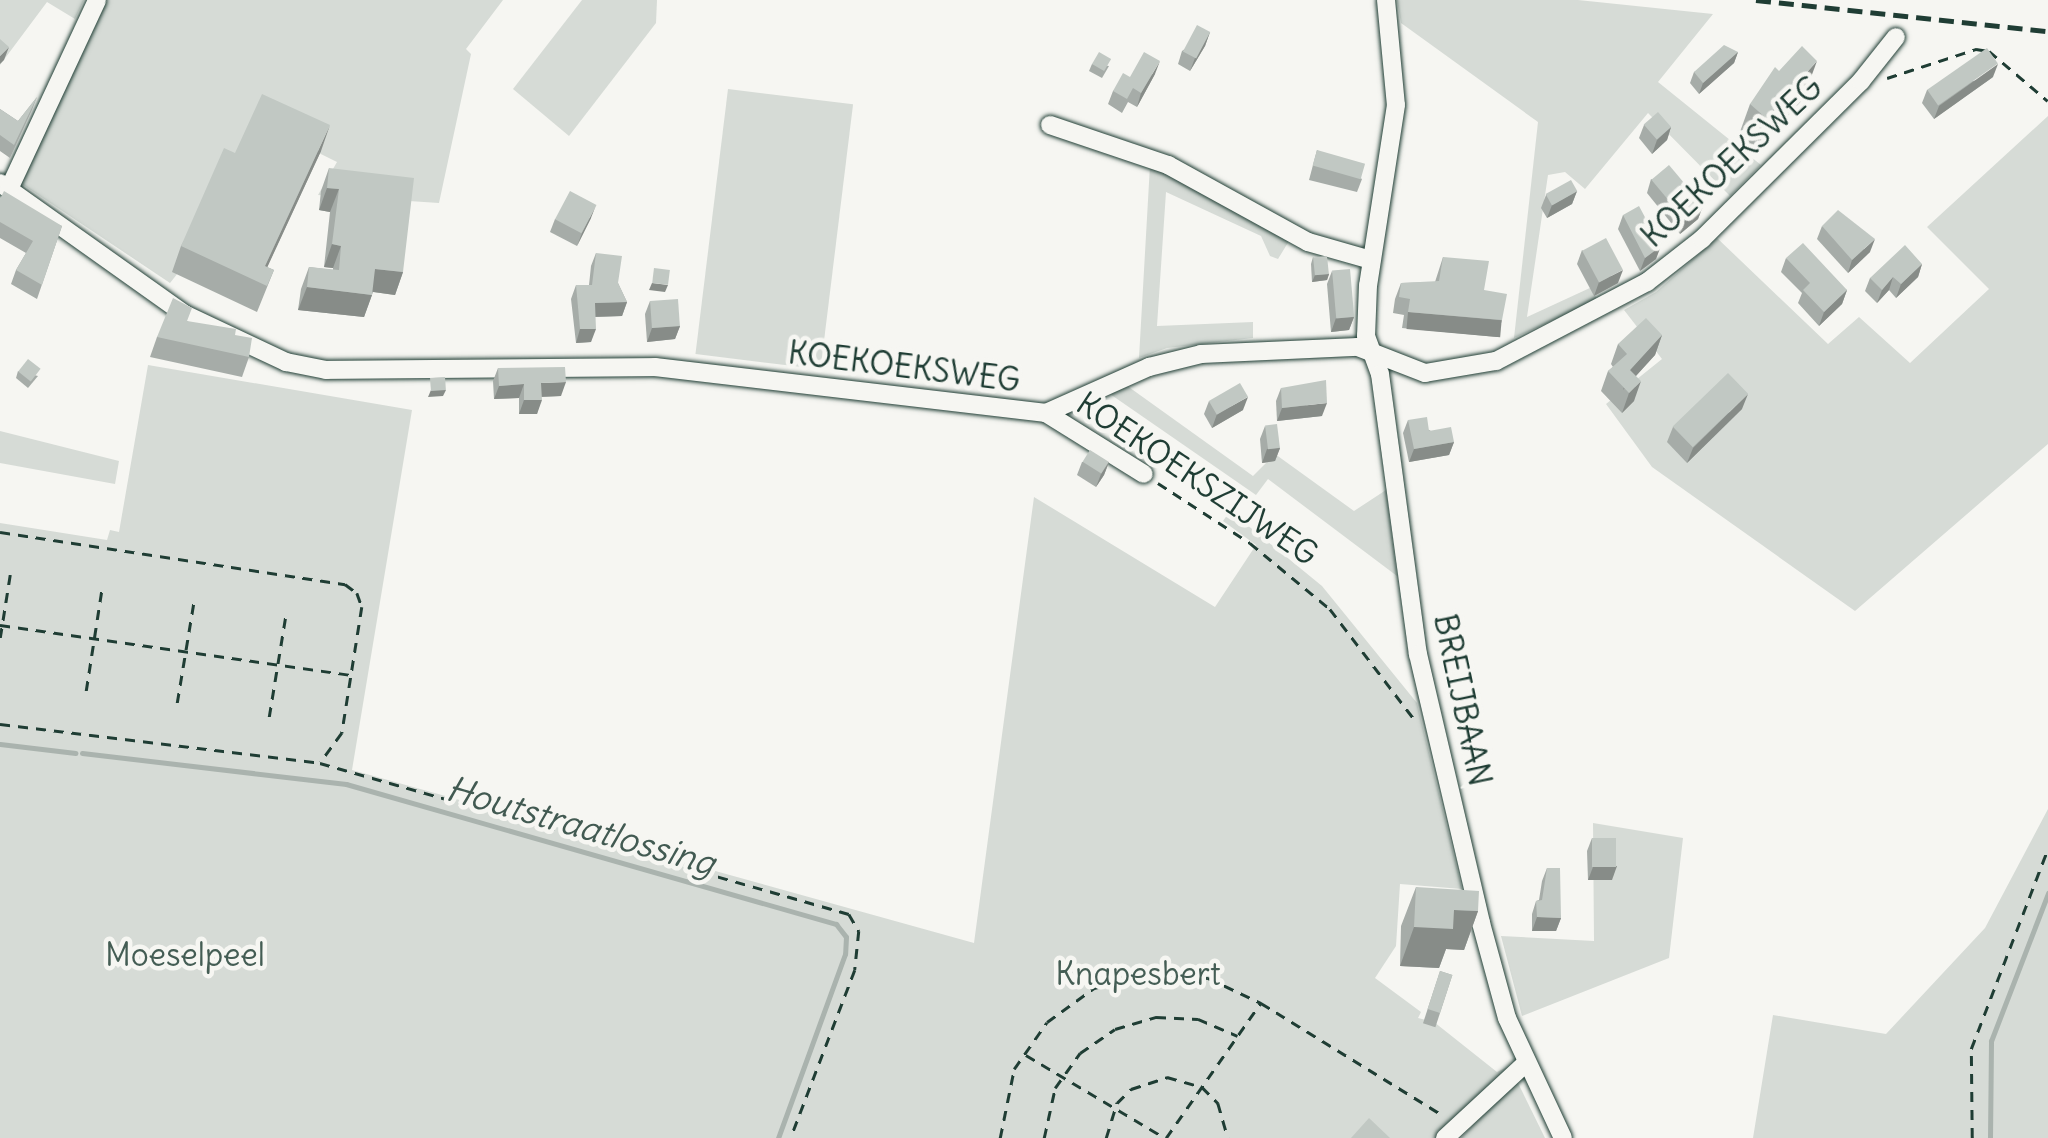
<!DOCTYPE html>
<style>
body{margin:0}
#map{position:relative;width:2048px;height:1138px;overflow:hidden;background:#f6f6f2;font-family:Delius,sans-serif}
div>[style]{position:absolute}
.green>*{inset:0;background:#d6dbd6;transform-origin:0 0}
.stream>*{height:5px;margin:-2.5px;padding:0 2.5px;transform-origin:2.5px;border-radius:2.5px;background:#aab3ae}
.path>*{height:2.5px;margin-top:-1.25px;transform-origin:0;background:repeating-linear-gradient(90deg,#1f3d34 0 10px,transparent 0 18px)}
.roads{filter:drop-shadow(0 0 2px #1f3d34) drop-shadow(0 0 2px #1f3d34)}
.minor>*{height:18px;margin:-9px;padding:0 9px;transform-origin:9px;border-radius:9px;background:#f6f6f2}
.rail>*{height:5px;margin-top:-2.5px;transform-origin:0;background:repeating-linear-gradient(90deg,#1f3d34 0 15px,transparent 0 23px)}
.wall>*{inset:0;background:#a6aca8;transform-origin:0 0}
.shaded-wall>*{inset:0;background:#878c88;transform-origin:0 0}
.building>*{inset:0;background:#c1c8c3;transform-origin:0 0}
span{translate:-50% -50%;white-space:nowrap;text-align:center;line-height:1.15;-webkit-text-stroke:9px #f6f6f2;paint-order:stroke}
.street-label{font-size:32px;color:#1f3d34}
.park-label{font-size:32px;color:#445d54}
.water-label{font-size:35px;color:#425a52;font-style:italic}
</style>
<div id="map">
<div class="green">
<i style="clip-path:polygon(0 0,84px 0,75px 19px,47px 2px,0 65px)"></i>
<i style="clip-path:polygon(102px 0,503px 0,466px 49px,471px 54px,439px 203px,318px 195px,337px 162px,254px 121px,189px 259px,170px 283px,19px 182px)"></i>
<i style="clip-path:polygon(582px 0,657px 0,656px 23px,569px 136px,513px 89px)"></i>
<i style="clip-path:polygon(1397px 0,1578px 0,1713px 14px,1658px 82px,1761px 165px,1730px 196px,1648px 113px,1585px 189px,1565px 172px,1548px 175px,1527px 317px,1592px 287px,1597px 300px,1514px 338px,1538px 122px,1401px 23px)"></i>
<i style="left:728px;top:89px;width:126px;height:267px;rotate:7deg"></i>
<i style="clip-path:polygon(2048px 116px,2048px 444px,1855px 611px,1652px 467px,1606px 404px,1662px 359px,1624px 310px,1656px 292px,1717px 238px,1828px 344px,1859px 317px,1910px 363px,1989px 289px,1927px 227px)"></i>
<i style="clip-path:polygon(1150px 165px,1289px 241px,1278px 259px,1270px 256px,1261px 236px,1166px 192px,1157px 326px,1253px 322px,1253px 338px,1167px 348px,1139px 358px)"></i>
<i style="clip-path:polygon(148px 365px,412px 410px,352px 770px,974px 943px,1034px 497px,1215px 607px,1256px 545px,1223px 521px,1230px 511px,1322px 586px,1417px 703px,1462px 889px,1400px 884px,1396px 946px,1375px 978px,1421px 1012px,1418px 1018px,1434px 1022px,1497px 1072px,1511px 1065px,1441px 1138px,0 1138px,0 523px,107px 540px,110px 530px,119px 532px)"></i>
<i style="clip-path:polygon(1126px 385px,1253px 476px,1275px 454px,1354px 511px,1386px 490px,1397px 576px,1268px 479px,1256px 495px,1110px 394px)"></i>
<i style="clip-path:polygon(0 431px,119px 461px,115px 484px,0 463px)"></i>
<i style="clip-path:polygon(2048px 809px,2048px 1138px,1753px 1138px,1773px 1015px,1886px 1034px,1985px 928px)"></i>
<i style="clip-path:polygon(1593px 823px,1683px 838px,1669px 958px,1522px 1016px,1501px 936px,1594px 941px)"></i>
<i style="clip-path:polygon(1516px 1079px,1545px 1138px,1461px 1138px)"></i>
</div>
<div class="stream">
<i style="left:0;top:744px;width:76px;rotate:6.8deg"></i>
<i style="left:82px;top:753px;width:266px;rotate:6.7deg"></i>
<i style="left:346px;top:784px;width:510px;rotate:15.95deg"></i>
<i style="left:836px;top:924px;width:16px;rotate:52deg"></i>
<i style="left:846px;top:937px;width:17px;rotate:93deg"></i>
<i style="left:845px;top:954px;width:196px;rotate:110deg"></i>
<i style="left:1990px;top:1138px;width:97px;rotate:-89.4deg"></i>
<i style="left:1991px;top:1041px;width:159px;rotate:-68.9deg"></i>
</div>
<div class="path">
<i style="left:1887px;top:78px;width:94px;rotate:-18deg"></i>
<i style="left:1976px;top:49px;width:13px;rotate:9deg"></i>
<i style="left:1989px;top:51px;width:77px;rotate:40.3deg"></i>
<i style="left:1158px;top:483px;width:110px;rotate:33.1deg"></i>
<i style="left:1250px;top:543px;width:104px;rotate:39.5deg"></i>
<i style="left:1330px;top:609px;width:138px;rotate:52.6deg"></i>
<i style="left:0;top:532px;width:349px;rotate:8.6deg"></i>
<i style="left:345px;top:584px;width:15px;rotate:37deg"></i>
<i style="left:357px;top:593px;width:15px;rotate:70deg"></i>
<i style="left:362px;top:607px;width:128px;rotate:99deg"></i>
<i style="left:342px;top:733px;width:36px;rotate:126deg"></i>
<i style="left:0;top:625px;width:354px;rotate:8.1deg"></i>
<i style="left:0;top:638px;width:64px;rotate:-81deg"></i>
<i style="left:86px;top:691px;width:104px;rotate:-81.2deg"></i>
<i style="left:177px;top:703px;width:104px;rotate:-80.6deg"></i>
<i style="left:269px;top:717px;width:105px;rotate:-80.7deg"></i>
<i style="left:0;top:724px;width:322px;rotate:6.9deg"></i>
<i style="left:320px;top:763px;width:550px;rotate:15.93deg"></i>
<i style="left:849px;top:914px;width:20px;rotate:60deg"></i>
<i style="left:859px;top:931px;width:39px;rotate:96deg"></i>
<i style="left:855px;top:970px;width:180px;rotate:110.9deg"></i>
<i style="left:1026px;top:1055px;width:162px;rotate:30.8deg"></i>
<i style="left:1000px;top:1138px;width:70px;rotate:-78.5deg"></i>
<i style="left:1014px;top:1069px;width:57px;rotate:-54.9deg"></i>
<i style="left:1047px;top:1022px;width:58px;rotate:-35.9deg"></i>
<i style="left:1094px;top:988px;width:59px;rotate:-13.8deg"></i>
<i style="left:1151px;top:974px;width:57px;rotate:4deg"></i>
<i style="left:1208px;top:978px;width:59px;rotate:25.3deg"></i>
<i style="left:1261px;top:1003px;width:213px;rotate:31.7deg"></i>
<i style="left:1044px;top:1138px;width:51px;rotate:-77.6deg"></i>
<i style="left:1055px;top:1088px;width:43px;rotate:-54.5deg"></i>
<i style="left:1080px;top:1053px;width:42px;rotate:-34.4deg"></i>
<i style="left:1115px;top:1029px;width:43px;rotate:-16.3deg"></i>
<i style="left:1156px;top:1017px;width:42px;rotate:2.7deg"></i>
<i style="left:1198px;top:1019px;width:43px;rotate:23deg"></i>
<i style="left:1106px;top:1138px;width:37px;rotate:-73deg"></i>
<i style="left:1117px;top:1103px;width:20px;rotate:-45deg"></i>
<i style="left:1131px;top:1089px;width:38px;rotate:-18deg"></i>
<i style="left:1167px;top:1077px;width:36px;rotate:16deg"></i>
<i style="left:1202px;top:1087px;width:23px;rotate:45deg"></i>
<i style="left:1218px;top:1103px;width:36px;rotate:74deg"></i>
<i style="left:1166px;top:1138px;width:164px;rotate:-55deg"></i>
<i style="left:1972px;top:1138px;width:89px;rotate:-90.6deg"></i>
<i style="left:1971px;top:1049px;width:215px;rotate:-69deg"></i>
</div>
<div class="roads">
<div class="minor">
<i style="left:1386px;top:0;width:105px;rotate:84.6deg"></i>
<i style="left:1396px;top:105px;width:182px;rotate:98.8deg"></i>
<i style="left:1368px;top:285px;width:51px;rotate:92.2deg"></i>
<i style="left:1366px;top:336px;width:40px;rotate:69.8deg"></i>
<i style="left:1380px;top:374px;width:283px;rotate:82.3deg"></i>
<i style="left:1418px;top:654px;width:276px;rotate:76.8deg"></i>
<i style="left:1481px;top:923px;width:98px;rotate:74.7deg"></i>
<i style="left:1507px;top:1018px;width:132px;rotate:65deg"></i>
<i style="left:1050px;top:125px;width:125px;rotate:18.7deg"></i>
<i style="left:1168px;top:165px;width:160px;rotate:28.8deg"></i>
<i style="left:1308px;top:242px;width:66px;rotate:15.9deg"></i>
<i style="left:0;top:183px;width:226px;rotate:35.4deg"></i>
<i style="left:184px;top:314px;width:113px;rotate:25.2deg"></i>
<i style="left:286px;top:362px;width:41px;rotate:11.3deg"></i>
<i style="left:326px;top:370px;width:329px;rotate:-0.5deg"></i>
<i style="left:655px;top:367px;width:394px;rotate:6.7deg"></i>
<i style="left:1046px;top:413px;width:113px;rotate:-24.1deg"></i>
<i style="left:1149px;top:367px;width:54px;rotate:-14deg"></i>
<i style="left:1201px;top:354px;width:157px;rotate:-2.6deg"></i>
<i style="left:1358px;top:347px;width:72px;rotate:21.2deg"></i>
<i style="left:1425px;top:373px;width:72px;rotate:-9.6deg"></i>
<i style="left:1496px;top:361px;width:170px;rotate:-27.6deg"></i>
<i style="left:1647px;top:282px;width:70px;rotate:-38deg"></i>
<i style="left:1702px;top:239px;width:224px;rotate:-44.8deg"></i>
<i style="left:1861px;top:81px;width:56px;rotate:-51.5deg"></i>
<i style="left:9px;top:189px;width:208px;rotate:-65deg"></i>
<i style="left:1046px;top:413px;width:115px;rotate:31.9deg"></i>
<i style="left:1445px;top:1138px;width:110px;rotate:-42.8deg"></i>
</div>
</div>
<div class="rail">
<i style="left:1756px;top:0;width:294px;rotate:6.1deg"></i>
</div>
<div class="wall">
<i style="clip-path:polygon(1210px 32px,1205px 46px,1190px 71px,1178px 64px,1182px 51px)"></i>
<i style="clip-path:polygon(1738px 52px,1734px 63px,1699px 94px,1690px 83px,1694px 72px)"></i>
<i style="clip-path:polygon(1092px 64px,1109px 66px,1102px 78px,1089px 71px)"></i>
<i style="clip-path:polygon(1155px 74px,1137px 107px,1128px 102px,1122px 113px,1108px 104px,1113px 91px,1130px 77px)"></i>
<i style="clip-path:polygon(1993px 77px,1934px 119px,1922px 103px,1927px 90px)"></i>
<i style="clip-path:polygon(37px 97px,32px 110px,10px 158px,0 151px,0 109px,18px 121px)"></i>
<i style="clip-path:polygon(1803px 99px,1752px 156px,1736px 143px,1750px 104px)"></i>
<i style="clip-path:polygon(1644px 125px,1671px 127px,1667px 140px,1652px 154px,1639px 138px)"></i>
<i style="clip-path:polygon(1317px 150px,1362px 179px,1357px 192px,1309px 180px)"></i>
<i style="clip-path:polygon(321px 151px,267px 267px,274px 270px,257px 312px,172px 272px,181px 246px,235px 153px)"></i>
<i style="clip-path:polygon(329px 168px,403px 272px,395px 295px,373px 292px,364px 317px,298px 310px,301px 289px,309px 267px,333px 270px,333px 268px,324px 267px,330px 212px,319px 210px,321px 191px)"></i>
<i style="clip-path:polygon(1651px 179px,1703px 206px,1698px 219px,1680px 234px,1647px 193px)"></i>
<i style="clip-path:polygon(1577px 191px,1572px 204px,1547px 218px,1541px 208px,1546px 195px)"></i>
<i style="clip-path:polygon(0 199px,62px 226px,37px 299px,11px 284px,16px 270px,26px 253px,0 238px)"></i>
<i style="clip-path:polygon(1623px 215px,1647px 221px,1659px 243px,1656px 259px,1640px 271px,1618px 229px)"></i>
<i style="clip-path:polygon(591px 218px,577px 246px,550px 232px,555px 219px)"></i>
<i style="clip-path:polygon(1822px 226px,1870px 252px,1848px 273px,1817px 239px)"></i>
<i style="clip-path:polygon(1582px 250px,1618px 283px,1594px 296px,1577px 264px)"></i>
<i style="clip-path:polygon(596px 253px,618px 283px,627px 302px,622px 316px,595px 317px,591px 342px,576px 343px,571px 299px,576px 285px,589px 285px,591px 266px)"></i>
<i style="clip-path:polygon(1313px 257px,1329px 274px,1327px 280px,1312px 282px,1311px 264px)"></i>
<i style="clip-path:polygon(1443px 257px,1484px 290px,1502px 320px,1497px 337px,1402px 328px,1404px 315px,1393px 313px,1395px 299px,1401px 283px,1435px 282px)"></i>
<i style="clip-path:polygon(1786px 258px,1847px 290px,1842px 304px,1819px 326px,1798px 303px,1802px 293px,1781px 272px)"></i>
<i style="clip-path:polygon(1922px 264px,1918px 277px,1896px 298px,1889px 290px,1877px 303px,1865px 291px,1870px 278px)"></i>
<i style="clip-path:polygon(1332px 271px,1354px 317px,1349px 330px,1331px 332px,1327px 284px)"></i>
<i style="clip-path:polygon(650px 301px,680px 326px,675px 339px,647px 342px,645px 314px)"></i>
<i style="clip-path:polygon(187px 321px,249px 357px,242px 377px,150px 357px,157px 337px)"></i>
<i style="clip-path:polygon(1662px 335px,1655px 355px,1636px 376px,1634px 401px,1622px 413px,1601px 391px,1608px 371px,1613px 367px,1611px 364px,1618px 344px)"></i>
<i style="clip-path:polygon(498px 368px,561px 396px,541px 397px,537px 414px,519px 414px,519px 398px,494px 399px,493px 381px)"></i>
<i style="clip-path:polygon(18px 371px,38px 376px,28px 388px,16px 378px)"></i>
<i style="clip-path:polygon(1281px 388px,1322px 416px,1277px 421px,1276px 401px)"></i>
<i style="clip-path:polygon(1209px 401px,1243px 410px,1212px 428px,1204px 414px)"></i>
<i style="clip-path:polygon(1742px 409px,1687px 463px,1667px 442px,1673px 427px)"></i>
<i style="clip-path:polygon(1408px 420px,1454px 442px,1449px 455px,1409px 462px,1403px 433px)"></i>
<i style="clip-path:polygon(1265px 426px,1280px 448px,1275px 461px,1262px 463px,1260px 439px)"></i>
<i style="clip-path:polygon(1082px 462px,1109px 462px,1104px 475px,1096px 487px,1077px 475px)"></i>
<i style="clip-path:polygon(1592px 838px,1612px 880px,1588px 880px,1587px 851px)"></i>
<i style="clip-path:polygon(1547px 868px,1561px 918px,1556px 931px,1532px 931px,1532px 914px,1536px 901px,1539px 900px,1542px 881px)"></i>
<i style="clip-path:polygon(1416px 887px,1478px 911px,1464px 950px,1446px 949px,1439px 968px,1400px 966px,1401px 926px)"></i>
<i style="left:1440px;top:971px;width:13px;height:55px;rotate:18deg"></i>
</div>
<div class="shaded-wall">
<i style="clip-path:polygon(1210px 32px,1205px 46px,1190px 71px,1195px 58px)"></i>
<i style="clip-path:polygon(9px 47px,4px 60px,0 64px,0 56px)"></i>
<i style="clip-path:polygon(1738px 52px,1734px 63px,1699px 94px,1703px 83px)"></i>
<i style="clip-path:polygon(1160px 61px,1155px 74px,1137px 107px,1141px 93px)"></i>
<i style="clip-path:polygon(1817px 61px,1803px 99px,1752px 156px,1766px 118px)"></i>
<i style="clip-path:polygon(1998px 64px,1993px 77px,1934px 119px,1939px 106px)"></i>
<i style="clip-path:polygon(330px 125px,321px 151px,260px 283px,265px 266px)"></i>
<i style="clip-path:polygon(1671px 127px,1667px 140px,1652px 154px,1657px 140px)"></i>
<i style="clip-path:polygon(327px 188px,339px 189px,330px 212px,319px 210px)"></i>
<i style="clip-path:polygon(1577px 191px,1572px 204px,1547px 218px,1552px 205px)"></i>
<i style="clip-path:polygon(596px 205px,591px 218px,577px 246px,582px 233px)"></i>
<i style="clip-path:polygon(1703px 206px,1698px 219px,1680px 234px,1685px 220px)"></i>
<i style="clip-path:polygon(1875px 239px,1870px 252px,1848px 273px,1852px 260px)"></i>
<i style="clip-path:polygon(332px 244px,341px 246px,333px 268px,324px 267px)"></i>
<i style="clip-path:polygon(1661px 246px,1656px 259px,1640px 271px,1645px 258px)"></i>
<i style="clip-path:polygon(1922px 264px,1918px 277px,1896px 298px,1901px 284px)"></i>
<i style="clip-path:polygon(375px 269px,403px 272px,395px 295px,367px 291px)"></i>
<i style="clip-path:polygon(1623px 270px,1618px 283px,1594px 296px,1599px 282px)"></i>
<i style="clip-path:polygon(1329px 274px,1327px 280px,1312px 282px,1315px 275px)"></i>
<i style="clip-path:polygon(1893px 277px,1889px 290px,1877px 303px,1882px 290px)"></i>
<i style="clip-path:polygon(652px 283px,668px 285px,665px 292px,649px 290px)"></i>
<i style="clip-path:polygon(307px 287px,372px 295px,364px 317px,298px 310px)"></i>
<i style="clip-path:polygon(1847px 290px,1842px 304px,1819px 326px,1824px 312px)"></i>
<i style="clip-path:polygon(627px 302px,622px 316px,590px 317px,595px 303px)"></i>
<i style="left:1408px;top:312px;width:94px;height:17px;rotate:5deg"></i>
<i style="clip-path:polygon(1354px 317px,1349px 330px,1331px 332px,1336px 318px)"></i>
<i style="clip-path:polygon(680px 326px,675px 339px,647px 342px,652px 328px)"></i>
<i style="clip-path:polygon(580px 329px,596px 329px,591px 342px,576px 343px)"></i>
<i style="clip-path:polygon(1662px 335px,1655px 355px,1623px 390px,1630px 370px)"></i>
<i style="clip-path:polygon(1641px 381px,1634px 401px,1622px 413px,1629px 393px)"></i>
<i style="clip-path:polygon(566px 382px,561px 396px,536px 397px,541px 383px)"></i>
<i style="clip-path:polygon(524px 384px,519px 398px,494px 399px,499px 386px)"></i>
<i style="clip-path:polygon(431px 390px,446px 390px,443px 396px,428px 397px)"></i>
<i style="clip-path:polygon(1748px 394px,1742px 409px,1687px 463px,1693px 448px)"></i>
<i style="clip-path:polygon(1248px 397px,1243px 410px,1212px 428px,1217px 414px)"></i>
<i style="clip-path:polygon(524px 400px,542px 400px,537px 414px,519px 414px)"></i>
<i style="clip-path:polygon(1327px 403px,1322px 416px,1277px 421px,1282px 408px)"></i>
<i style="clip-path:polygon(1454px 442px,1449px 455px,1409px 462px,1414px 449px)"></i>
<i style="clip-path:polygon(1280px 448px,1275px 461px,1262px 463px,1267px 449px)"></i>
<i style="clip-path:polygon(1109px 462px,1104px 475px,1096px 487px,1101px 474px)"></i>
<i style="clip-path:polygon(1617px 866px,1612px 880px,1588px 880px,1593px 867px)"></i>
<i style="clip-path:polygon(1454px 910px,1478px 911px,1464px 950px,1446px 949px,1439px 968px,1400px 966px,1414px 927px)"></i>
<i style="clip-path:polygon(1537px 917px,1561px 918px,1556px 931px,1532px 931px)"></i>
</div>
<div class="building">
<i style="left:1197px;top:25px;width:15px;height:30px;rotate:28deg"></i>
<i style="clip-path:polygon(0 39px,9px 47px,0 56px)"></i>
<i style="clip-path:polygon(1724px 45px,1738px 52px,1703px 83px,1694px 72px)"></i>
<i style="clip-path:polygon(1802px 46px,1817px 61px,1766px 118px,1750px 104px,1775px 67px,1779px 71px)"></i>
<i style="left:1987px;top:48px;width:19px;height:73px;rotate:55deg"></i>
<i style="left:1099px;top:52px;width:14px;height:14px;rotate:30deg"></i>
<i style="clip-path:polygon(1144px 52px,1160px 61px,1141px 93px,1133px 88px,1127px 99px,1113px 91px,1123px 73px,1130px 77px)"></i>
<i style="clip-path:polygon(262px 94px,330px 125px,265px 266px,274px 270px,267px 286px,181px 246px,224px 148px,235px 153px)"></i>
<i style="clip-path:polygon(37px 97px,14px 145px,0 135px,0 109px,18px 121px)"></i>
<i style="left:1658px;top:112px;width:20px;height:19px;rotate:49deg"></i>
<i style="left:1317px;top:150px;width:50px;height:16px;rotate:16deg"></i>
<i style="left:1669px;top:165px;width:53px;height:23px;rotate:50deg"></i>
<i style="clip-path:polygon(329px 168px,414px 178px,403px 272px,375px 269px,372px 295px,307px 287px,309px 267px,339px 270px,341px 246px,332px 244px,339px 189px,327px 188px)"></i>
<i style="left:1571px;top:180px;width:13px;height:29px;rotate:61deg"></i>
<i style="clip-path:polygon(4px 191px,62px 226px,42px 285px,16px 270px,33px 241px,0 222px,0 199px)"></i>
<i style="left:570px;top:191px;width:30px;height:32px;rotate:28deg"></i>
<i style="clip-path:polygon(1639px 206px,1647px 221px,1655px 216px,1663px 232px,1655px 236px,1661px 246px,1645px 258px,1623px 215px)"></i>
<i style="clip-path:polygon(1838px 210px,1875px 239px,1852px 260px,1822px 226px)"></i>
<i style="left:1606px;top:238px;width:36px;height:27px;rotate:62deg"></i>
<i style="clip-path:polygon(1803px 243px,1847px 290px,1824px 312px,1803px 290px,1810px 283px,1786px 258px)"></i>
<i style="clip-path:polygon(1905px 245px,1922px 264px,1901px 284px,1893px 277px,1882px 290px,1870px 278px)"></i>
<i style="clip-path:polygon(596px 253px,622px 256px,618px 283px,627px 302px,595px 303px,596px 329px,580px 329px,576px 285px,592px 285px)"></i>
<i style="left:1327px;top:256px;width:18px;height:14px;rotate:84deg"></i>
<i style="clip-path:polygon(1443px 257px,1489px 261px,1484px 290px,1507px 294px,1502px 320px,1408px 312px,1410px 299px,1399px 297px,1401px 283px,1439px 281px)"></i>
<i style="left:654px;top:268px;width:16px;height:15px;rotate:7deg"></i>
<i style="left:1350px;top:269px;width:48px;height:18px;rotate:85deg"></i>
<i style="clip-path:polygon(173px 298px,192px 308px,187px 321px,236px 329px,235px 335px,252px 338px,249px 357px,157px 337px)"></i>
<i style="left:678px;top:299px;width:27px;height:28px;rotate:86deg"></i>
<i style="clip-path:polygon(1646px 318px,1662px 335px,1630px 370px,1641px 381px,1629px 393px,1608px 371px,1627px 354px,1618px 344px)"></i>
<i style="left:28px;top:359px;width:16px;height:16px;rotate:38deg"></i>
<i style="clip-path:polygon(565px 367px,566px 382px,541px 383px,542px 400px,524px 400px,524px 384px,499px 386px,498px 368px)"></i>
<i style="left:1728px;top:373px;width:29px;height:77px;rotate:46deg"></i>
<i style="left:445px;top:377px;width:13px;height:15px;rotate:86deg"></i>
<i style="clip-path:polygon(1326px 380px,1327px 403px,1282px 408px,1281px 388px)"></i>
<i style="left:1240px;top:383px;width:16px;height:36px;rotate:60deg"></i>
<i style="clip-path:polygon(1427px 417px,1429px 431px,1451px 427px,1454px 442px,1414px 449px,1408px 420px)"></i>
<i style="left:1277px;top:424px;width:24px;height:12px;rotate:83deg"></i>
<i style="left:1090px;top:450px;width:22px;height:14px;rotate:32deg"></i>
<i style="left:1592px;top:838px;width:24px;height:29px"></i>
<i style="clip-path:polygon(1547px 868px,1560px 868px,1561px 918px,1537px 917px,1536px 901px,1542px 900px)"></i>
<i style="clip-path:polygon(1416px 887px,1479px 891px,1478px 911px,1454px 910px,1453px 929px,1414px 927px)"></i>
<i style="left:1440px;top:971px;width:13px;height:40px;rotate:18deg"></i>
<i style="clip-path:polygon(1369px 1118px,1390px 1138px,1351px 1138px)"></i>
</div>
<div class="street-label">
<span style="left:1732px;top:162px;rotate:-43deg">KOEKOEKSWEG</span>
<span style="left:904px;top:367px;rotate:7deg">KOEKOEKSWEG</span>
<span style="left:1197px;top:479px;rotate:34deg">KOEKOEKSZIJWEG</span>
<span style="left:1462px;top:700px;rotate:78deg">BREIJBAAN</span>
</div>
<div class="park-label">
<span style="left:185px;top:955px">Moeselpeel</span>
<span style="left:1138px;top:974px">Knapesbert</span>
</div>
<div class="water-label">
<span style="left:581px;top:825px;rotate:16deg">Houtstraatlossing</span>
</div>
</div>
